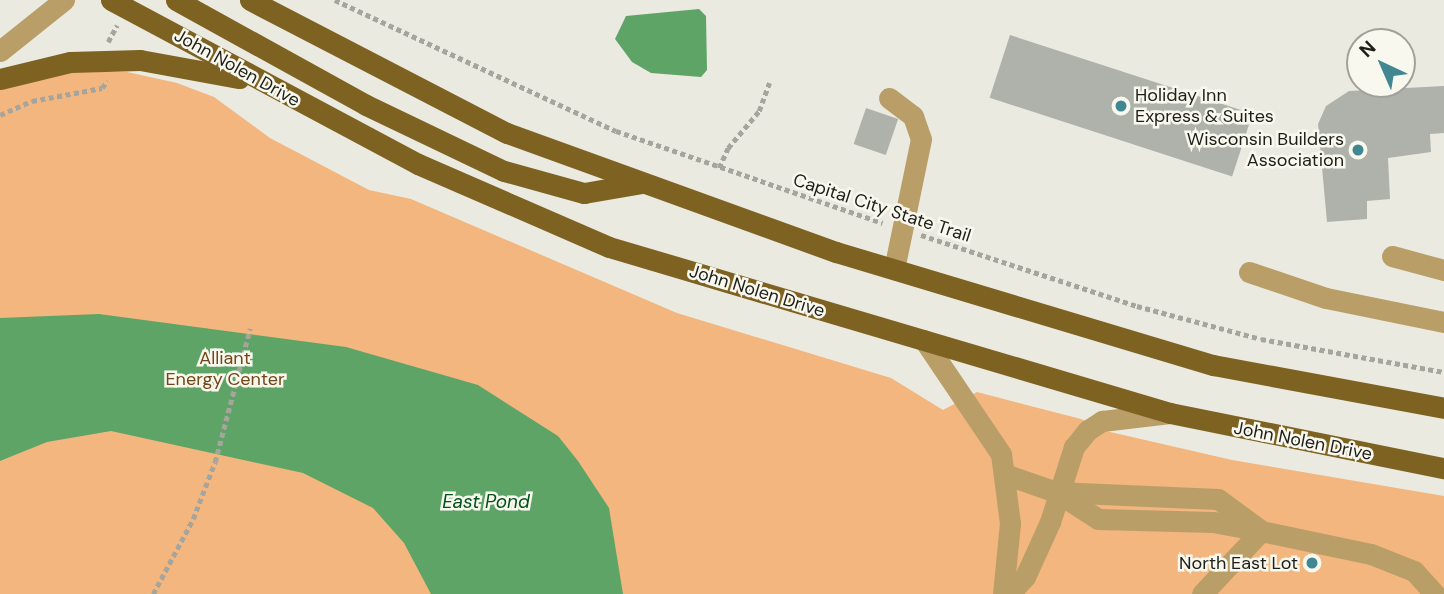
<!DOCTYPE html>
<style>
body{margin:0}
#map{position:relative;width:1444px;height:594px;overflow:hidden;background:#ebeae0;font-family:"DM Sans",sans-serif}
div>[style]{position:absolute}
.green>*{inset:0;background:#f2b67e}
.water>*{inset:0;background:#5ea467}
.building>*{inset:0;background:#afb2aa;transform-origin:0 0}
.path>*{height:4.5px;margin-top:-2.25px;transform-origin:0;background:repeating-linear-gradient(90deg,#a6a59d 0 5px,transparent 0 8.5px)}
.minor>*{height:21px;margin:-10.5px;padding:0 10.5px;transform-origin:10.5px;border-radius:10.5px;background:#b99e68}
.major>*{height:21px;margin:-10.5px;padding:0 10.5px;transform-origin:10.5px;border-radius:10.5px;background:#7e6221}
.dots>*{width:19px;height:19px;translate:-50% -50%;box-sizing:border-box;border:4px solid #f8f8ee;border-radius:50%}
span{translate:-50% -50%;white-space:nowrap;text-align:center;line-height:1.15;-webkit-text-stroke:5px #f8f8ee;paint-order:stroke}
.street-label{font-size:18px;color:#1e1e1a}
.poi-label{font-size:18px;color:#1e1e1a}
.left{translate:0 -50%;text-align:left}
.right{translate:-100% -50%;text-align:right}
.park-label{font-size:18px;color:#724616}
.water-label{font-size:19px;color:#005319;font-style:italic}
.north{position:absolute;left:1346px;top:28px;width:70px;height:70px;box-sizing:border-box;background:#f8f8ee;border:2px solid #a1a199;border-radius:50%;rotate:316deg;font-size:19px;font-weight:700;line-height:28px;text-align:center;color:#1e1e1a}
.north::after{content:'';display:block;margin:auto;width:24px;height:32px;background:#418792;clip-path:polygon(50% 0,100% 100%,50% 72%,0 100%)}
</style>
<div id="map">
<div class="green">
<i style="clip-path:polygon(61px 72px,127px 72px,177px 83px,214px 97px,270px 138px,369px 190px,411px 199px,677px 313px,891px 378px,943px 410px,977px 392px,1081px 419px,1106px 431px,1232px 460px,1444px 496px,1444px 594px,0 594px,0 90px)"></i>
</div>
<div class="water">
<i style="clip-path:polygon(699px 9px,706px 16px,707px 70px,701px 77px,651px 73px,632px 62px,615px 39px,626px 16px)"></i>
<i style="clip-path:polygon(99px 314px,346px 347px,478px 385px,558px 436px,578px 461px,609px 508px,623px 594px,431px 594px,404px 543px,373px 508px,303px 473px,111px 431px,47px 442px,0 461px,0 318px)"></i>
</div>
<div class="building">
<i style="left:1010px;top:35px;width:255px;height:66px;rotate:18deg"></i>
<i style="clip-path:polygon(1444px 86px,1444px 133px,1430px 134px,1431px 152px,1388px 158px,1390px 199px,1367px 201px,1367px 219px,1327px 222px,1318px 124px,1326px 106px,1349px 91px)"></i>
<i style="left:866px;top:108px;width:34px;height:38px;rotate:19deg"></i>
</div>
<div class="path">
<i style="left:335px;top:0;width:310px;rotate:25deg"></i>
<i style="left:616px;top:131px;width:282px;rotate:19deg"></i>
<i style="left:108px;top:42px;width:19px;rotate:-62deg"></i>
<i style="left:0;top:115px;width:35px;rotate:-24deg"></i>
<i style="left:32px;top:101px;width:71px;rotate:-10.5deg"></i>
<i style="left:102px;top:88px;width:9px;rotate:-54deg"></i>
<i style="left:719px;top:168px;width:22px;rotate:-66deg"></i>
<i style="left:728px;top:148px;width:48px;rotate:-50deg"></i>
<i style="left:759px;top:111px;width:30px;rotate:-70deg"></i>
<i style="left:921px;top:235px;width:227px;rotate:18.2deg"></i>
<i style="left:1137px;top:306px;width:128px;rotate:14.9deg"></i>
<i style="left:1261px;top:339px;width:186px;rotate:10.2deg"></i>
<i style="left:153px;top:594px;width:85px;rotate:-61.9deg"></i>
<i style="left:193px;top:519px;width:61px;rotate:-68.9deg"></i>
<i style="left:215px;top:462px;width:138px;rotate:-75.3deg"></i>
</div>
<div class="minor">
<i style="left:0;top:51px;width:82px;rotate:-38.6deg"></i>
<i style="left:889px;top:98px;width:30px;rotate:37deg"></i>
<i style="left:913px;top:116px;width:24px;rotate:71deg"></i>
<i style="left:921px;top:139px;width:133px;rotate:101.7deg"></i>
<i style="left:1392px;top:256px;width:54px;rotate:15.1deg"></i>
<i style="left:1249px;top:272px;width:81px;rotate:18.7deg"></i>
<i style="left:1326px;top:298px;width:120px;rotate:11.5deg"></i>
<i style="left:924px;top:340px;width:138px;rotate:56deg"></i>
<i style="left:1001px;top:454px;width:70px;rotate:82.6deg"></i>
<i style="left:1010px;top:523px;width:71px;rotate:95.6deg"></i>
<i style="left:1007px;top:475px;width:52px;rotate:19.1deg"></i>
<i style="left:1056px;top:492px;width:50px;rotate:32.7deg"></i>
<i style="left:1098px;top:519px;width:115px;rotate:1.5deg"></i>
<i style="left:1213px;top:522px;width:49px;rotate:10.6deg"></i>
<i style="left:1056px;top:492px;width:162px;rotate:2.5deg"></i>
<i style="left:1218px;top:499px;width:51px;rotate:36.2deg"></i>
<i style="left:1009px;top:594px;width:23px;rotate:-47deg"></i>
<i style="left:1025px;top:577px;width:60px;rotate:-65.6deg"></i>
<i style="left:1050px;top:522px;width:79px;rotate:-72.3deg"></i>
<i style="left:1074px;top:447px;width:22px;rotate:-51deg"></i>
<i style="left:1088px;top:430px;width:17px;rotate:-33deg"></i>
<i style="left:1102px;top:421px;width:68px;rotate:-6.7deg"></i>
<i style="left:1202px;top:594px;width:86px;rotate:-46.9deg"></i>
<i style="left:1261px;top:531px;width:112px;rotate:11.8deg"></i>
<i style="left:1371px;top:554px;width:46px;rotate:21.6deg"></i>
<i style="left:1414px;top:571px;width:31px;rotate:48deg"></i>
</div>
<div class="major">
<i style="left:111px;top:0;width:348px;rotate:28.1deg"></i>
<i style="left:418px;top:164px;width:208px;rotate:23.5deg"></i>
<i style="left:609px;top:247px;width:585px;rotate:16.48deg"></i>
<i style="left:1170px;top:413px;width:279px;rotate:11.4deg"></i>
<i style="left:176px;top:0;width:217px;rotate:28.9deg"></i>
<i style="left:366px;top:105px;width:153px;rotate:25.6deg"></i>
<i style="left:504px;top:171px;width:83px;rotate:15.4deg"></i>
<i style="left:584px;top:193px;width:59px;rotate:-9.8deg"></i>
<i style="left:250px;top:0;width:289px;rotate:27.4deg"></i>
<i style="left:507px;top:133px;width:350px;rotate:19.9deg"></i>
<i style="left:836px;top:252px;width:394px;rotate:16.7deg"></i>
<i style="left:1213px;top:365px;width:235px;rotate:10.5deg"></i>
<i style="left:0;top:79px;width:72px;rotate:-13.7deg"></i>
<i style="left:70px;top:62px;width:70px;rotate:-1.6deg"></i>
<i style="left:140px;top:60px;width:101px;rotate:10.3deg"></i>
</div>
<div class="dots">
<i style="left:1121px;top:106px;background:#418792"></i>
<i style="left:1358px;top:150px;background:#418792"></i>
<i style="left:1312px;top:563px;background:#418792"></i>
</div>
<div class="street-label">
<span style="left:237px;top:68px;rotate:29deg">John Nolen Drive</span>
<span style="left:882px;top:208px;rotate:18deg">Capital City State Trail</span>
<span style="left:757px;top:291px;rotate:17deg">John Nolen Drive</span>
<span style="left:1303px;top:441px;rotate:11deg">John Nolen Drive</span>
</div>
<div class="poi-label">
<span class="left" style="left:1135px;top:106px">Holiday Inn<br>Express &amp; Suites</span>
<span class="right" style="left:1344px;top:150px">Wisconsin Builders<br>Association</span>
<span class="right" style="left:1298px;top:563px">North East Lot</span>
</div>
<div class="park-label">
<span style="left:225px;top:369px">Alliant<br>Energy Center</span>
</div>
<div class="water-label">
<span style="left:486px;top:502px">East Pond</span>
</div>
<div class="north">N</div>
</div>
